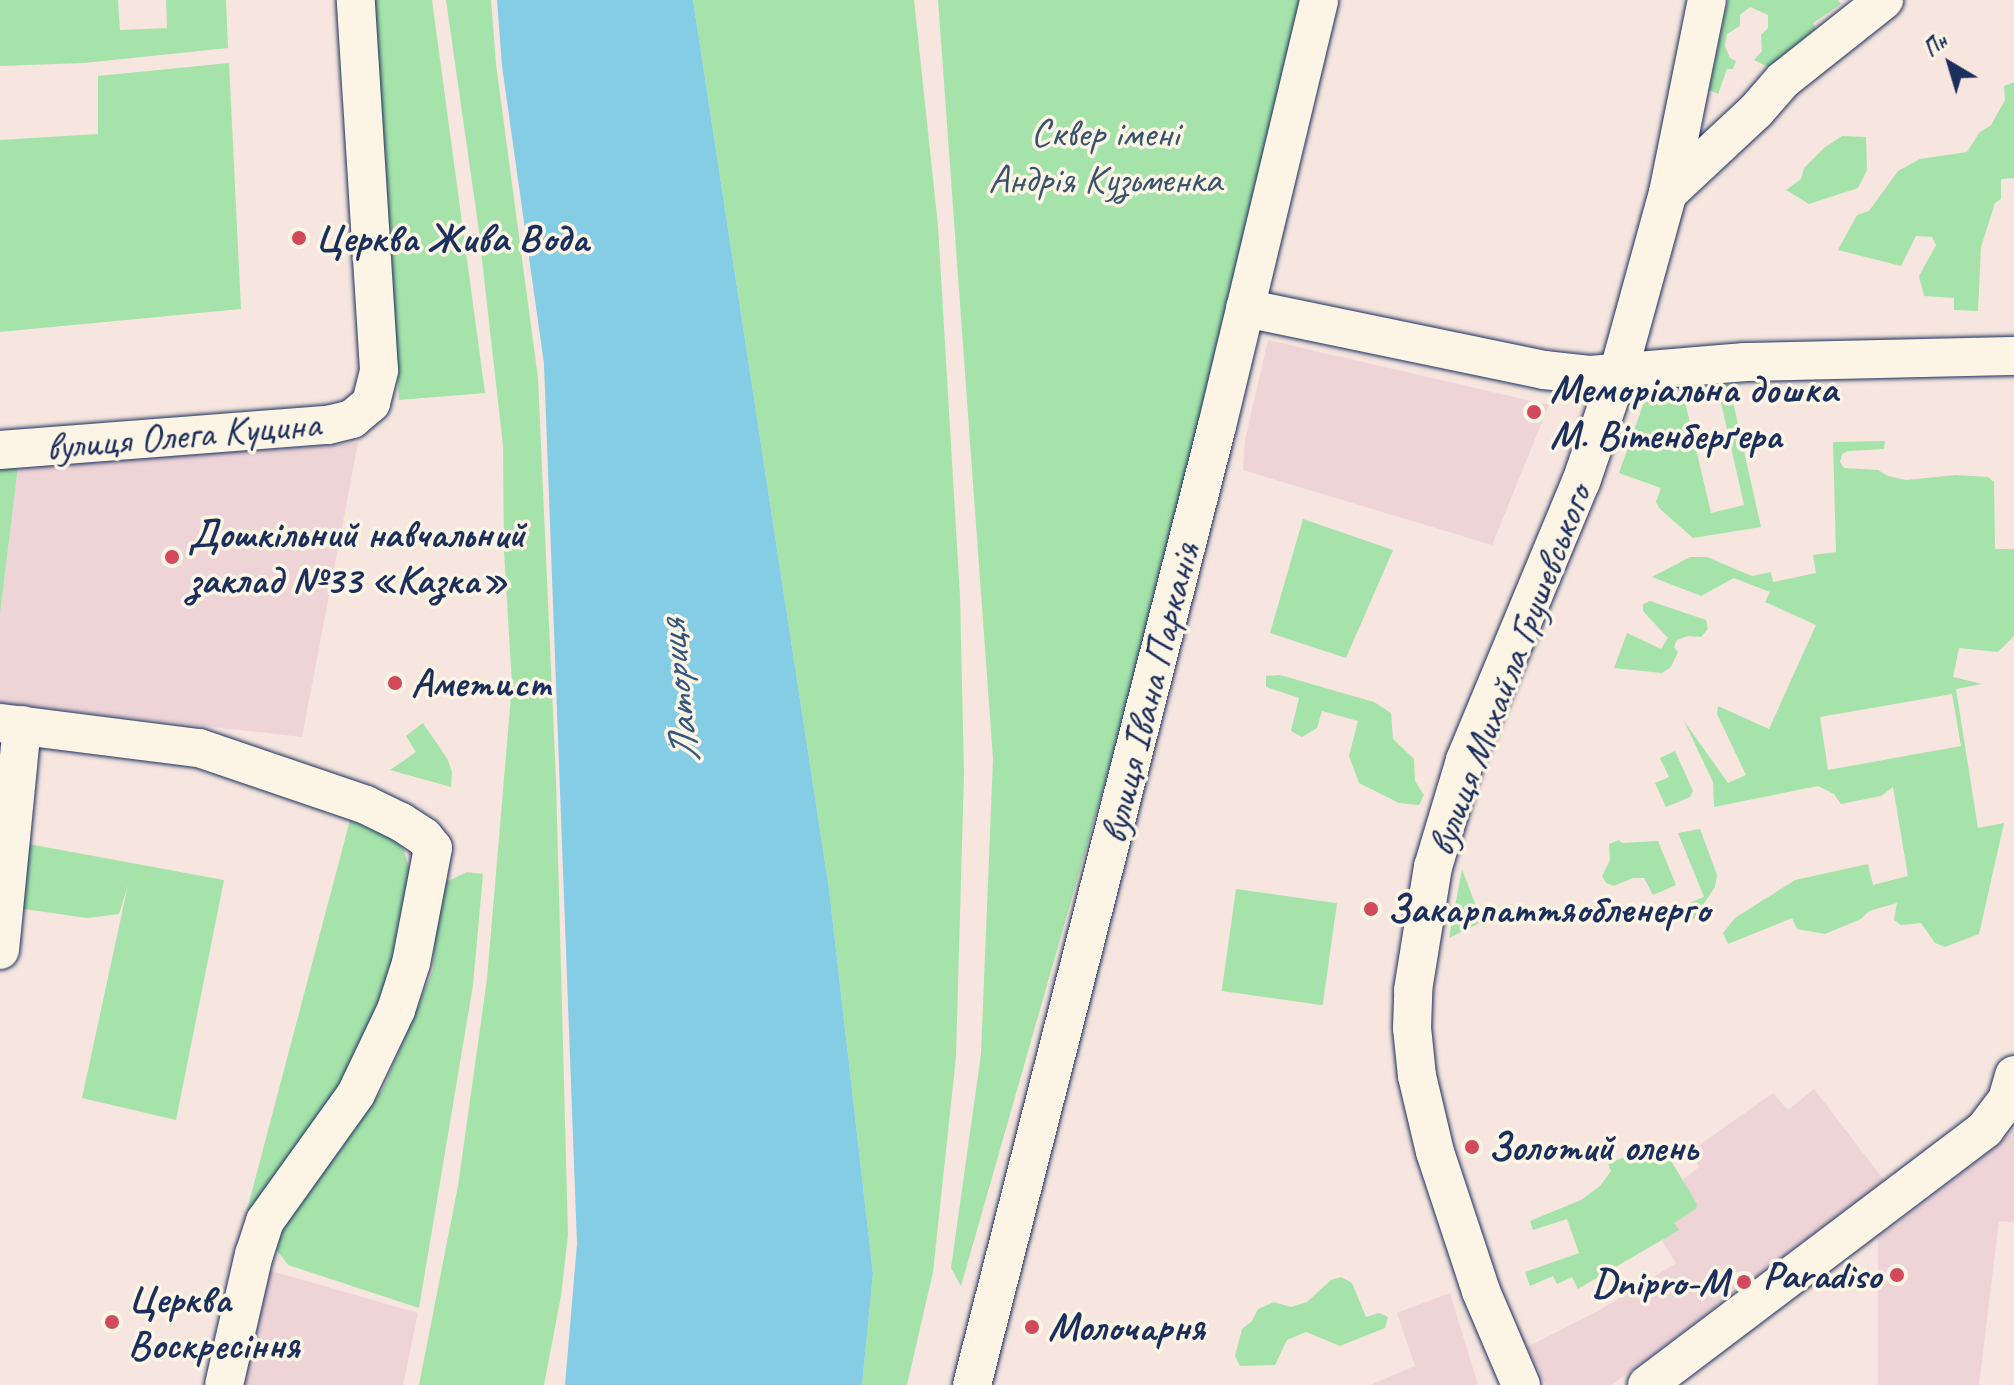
<!DOCTYPE html>
<meta charset="utf-8">
<style>
body{margin:0}
#map{position:relative;width:2014px;height:1385px;overflow:hidden;background:#f6e6df;font-family:Caveat,sans-serif}
div>[style]{position:absolute}
.built>*{inset:0;background:#eed4d7}
.green>*{inset:0;background:#a5e3aa;transform-origin:0 0}
.water>*{inset:0;background:#84cde4}
.roads{filter:drop-shadow(0 0 2px #1b2f5e) drop-shadow(0 0 2px #1b2f5e)}
.minor>*{height:38px;margin:-19px;padding:0 19px;transform-origin:19px;border-radius:19px;background:#fcf5e5}
.dots>*{width:22px;height:22px;translate:-50% -50%;box-sizing:border-box;border:4px solid #fcf5e5;border-radius:50%}
span{translate:-50% -50%;white-space:nowrap;text-align:center;line-height:1.15;-webkit-text-stroke:7px #fcf5e5;paint-order:stroke}
.park-label{font-size:40px;color:#37536d}
.poi-label{font-size:40px;color:#1b2f5e;font-weight:700}
.left{translate:0 -50%;text-align:left}
.right{translate:-100% -50%;text-align:right}
.street-label{font-size:40px;color:#1b2f5e}
.water-label{font-size:42px;color:#355680;font-style:italic}
.north{position:absolute;left:1910px;top:24px;width:80px;height:80px;-webkit-text-stroke:6px #fcf5e5;paint-order:stroke;rotate:322deg;font-size:22px;font-weight:700;line-height:32px;text-align:center;color:#1b2f5e}
.north::after{content:'';display:block;margin:auto;width:28px;height:36px;background:#1b2f5e;clip-path:polygon(50% 0,100% 100%,50% 72%,0 100%)}
</style>
<div id="map">
<div class="built">
<i style="clip-path:polygon(1268px 340px,1549px 405px,1492px 545px,1243px 470px,1245px 440px)"></i>
<i style="clip-path:polygon(358px 443px,302px 737px,0 703px,0 614px,18px 467px)"></i>
<i style="clip-path:polygon(1814px 1089px,1884px 1180px,1612px 1385px,1546px 1385px,1527px 1347px,1598px 1311px,1676px 1263px,1656px 1231px,1672px 1188px,1699px 1167px,1691px 1151px,1773px 1093px,1788px 1110px)"></i>
<i style="clip-path:polygon(2014px 1129px,2014px 1222px,1999px 1221px,1979px 1385px,1878px 1385px,1878px 1238px,1995px 1148px)"></i>
<i style="clip-path:polygon(254px 1266px,418px 1313px,403px 1385px,228px 1385px)"></i>
<i style="clip-path:polygon(1450px 1293px,1478px 1385px,1370px 1385px,1415px 1366px,1397px 1313px)"></i>
</div>
<div class="green">
<i style="clip-path:polygon(0 0,118px 0,120px 30px,167px 28px,166px 0,226px 0,228px 48px,84px 63px,0 66px)"></i>
<i style="clip-path:polygon(372px 0,432px 0,485px 393px,399px 400px)"></i>
<i style="clip-path:polygon(446px 0,491px 0,496px 64px,538px 378px,556px 780px,568px 1235px,561px 1296px,544px 1385px,419px 1385px,458px 1186px,487px 979px,512px 684px,504px 551px,503px 446px,478px 224px)"></i>
<i style="clip-path:polygon(693px 0,914px 0,938px 226px,960px 596px,964px 773px,956px 1057px,933px 1272px,907px 1385px,862px 1385px,873px 1274px,829px 889px)"></i>
<i style="clip-path:polygon(938px 0,1302px 0,1213px 370px,1119px 733px,961px 1286px,951px 1268px,981px 1054px,993px 759px)"></i>
<i style="clip-path:polygon(1728px 0,1838px 0,1841px 4px,1813px 23px,1816px 29px,1768px 67px,1754px 60px,1762px 51px,1761px 35px,1768px 28px,1768px 15px,1750px 7px,1740px 15px,1740px 26px,1727px 34px,1725px 46px,1730px 58px,1736px 61px,1733px 69px,1727px 69px,1718px 94px,1709px 90px)"></i>
<i style="clip-path:polygon(229px 63px,241px 309px,0 332px,0 140px,98px 134px,98px 76px)"></i>
<i style="clip-path:polygon(2014px 82px,2014px 178px,2001px 179px,2001px 199px,1995px 203px,1981px 247px,1978px 311px,1954px 310px,1954px 298px,1924px 296px,1919px 276px,1936px 245px,1932px 237px,1916px 236px,1901px 266px,1838px 250px,1857px 215px,1869px 211px,1898px 171px,1920px 159px,1967px 152px,1979px 133px,1991px 125px,2005px 100px,2004px 86px)"></i>
<i style="clip-path:polygon(1842px 136px,1866px 137px,1867px 170px,1858px 188px,1809px 204px,1786px 190px,1801px 179px,1804px 168px,1824px 148px)"></i>
<i style="clip-path:polygon(1729px 384px,1761px 527px,1693px 538px,1660px 509px,1656px 502px,1661px 488px,1619px 473px,1644px 402px,1683px 393px,1711px 513px,1744px 505px,1717px 385px)"></i>
<i style="clip-path:polygon(evenodd,1885px 441px,1884px 449px,1848px 451px,1842px 454px,1840px 462px,1844px 468px,1878px 470px,1888px 476px,1906px 480px,1956px 475px,1988px 477px,1994px 482px,1995px 549px,2014px 549px,2014px 636px,1998px 652px,1959px 648px,1953px 677px,1982px 684px,1956px 689px,1978px 828px,2004px 823px,1979px 934px,1945px 947px,1935px 943px,1921px 923px,1901px 925px,1894px 920px,1897px 903px,1869px 911px,1861px 919px,1825px 934px,1797px 929px,1792px 918px,1728px 944px,1723px 933px,1735px 918px,1795px 880px,1868px 864px,1873px 885px,1908px 876px,1893px 787px,1881px 796px,1841px 804px,1834px 794px,1818px 786px,1714px 807px,1713px 782px,1684px 721px,1728px 783px,1746px 775px,1717px 714px,1718px 706px,1769px 729px,1816px 625px,1765px 602px,1770px 592px,1734px 578px,1701px 596px,1652px 577px,1690px 557px,1707px 557px,1752px 576px,1771px 572px,1773px 582px,1816px 573px,1813px 555px,1836px 552px,1833px 442px,1885px 441px,1952px 694px,1961px 746px,1828px 770px,1820px 717px,1952px 694px)"></i>
<i style="clip-path:polygon(18px 467px,0 614px,0 469px)"></i>
<i style="clip-path:polygon(1303px 519px,1393px 550px,1346px 658px,1270px 633px)"></i>
<i style="clip-path:polygon(1650px 601px,1706px 620px,1708px 629px,1701px 637px,1688px 636px,1677px 640px,1674px 647px,1678px 652px,1671px 667px,1662px 673px,1614px 668px,1627px 633px,1661px 649px,1668px 638px,1643px 611px,1643px 604px)"></i>
<i style="clip-path:polygon(1280px 675px,1374px 702px,1391px 713px,1393px 739px,1414px 759px,1415px 781px,1424px 795px,1419px 805px,1399px 803px,1359px 783px,1349px 756px,1358px 721px,1322px 711px,1317px 728px,1302px 737px,1291px 731px,1299px 698px,1266px 687px,1266px 676px)"></i>
<i style="clip-path:polygon(423px 723px,448px 760px,452px 772px,451px 787px,390px 770px,416px 752px,406px 736px)"></i>
<i style="clip-path:polygon(1675px 751px,1693px 791px,1690px 797px,1666px 807px,1655px 783px,1669px 777px,1660px 758px)"></i>
<i style="clip-path:polygon(350px 820px,394px 839px,404px 850px,412px 880px,389px 974px,344px 1085px,255px 1220px,247px 1210px)"></i>
<i style="clip-path:polygon(1700px 829px,1717px 875px,1715px 887px,1693px 920px,1687px 904px,1704px 897px,1678px 833px)"></i>
<i style="clip-path:polygon(1619px 840px,1622px 843px,1658px 841px,1676px 885px,1653px 895px,1644px 878px,1633px 878px,1614px 886px,1606px 883px,1602px 876px,1610px 860px,1609px 844px)"></i>
<i style="clip-path:polygon(23px 843px,224px 880px,176px 1120px,82px 1098px,128px 885px,119px 914px,87px 918px,17px 908px)"></i>
<i style="clip-path:polygon(1462px 869px,1482px 922px,1449px 938px)"></i>
<i style="clip-path:polygon(467px 872px,483px 874px,473px 985px,419px 1308px,288px 1265px,269px 1240px,383px 1089px,433px 970px,438px 886px)"></i>
<i style="left:1236px;top:889px;width:102px;height:103px;rotate:8deg"></i>
<i style="clip-path:polygon(1657px 1152px,1668px 1156px,1697px 1204px,1696px 1209px,1674px 1223px,1679px 1230px,1578px 1289px,1572px 1277px,1557px 1284px,1553px 1276px,1530px 1286px,1525px 1272px,1579px 1253px,1567px 1219px,1533px 1230px,1530px 1221px,1581px 1200px,1600px 1186px,1611px 1171px,1608px 1164px,1622px 1158px,1635px 1159px)"></i>
<i style="clip-path:polygon(1341px 1277px,1352px 1283px,1366px 1317px,1379px 1313px,1388px 1317px,1385px 1328px,1340px 1346px,1306px 1332px,1287px 1340px,1275px 1365px,1240px 1366px,1235px 1356px,1242px 1329px,1252px 1321px,1258px 1309px,1274px 1302px,1291px 1307px,1307px 1302px,1331px 1280px)"></i>
</div>
<div class="water">
<i style="clip-path:polygon(497px 0,693px 0,829px 889px,873px 1274px,862px 1385px,565px 1385px,577px 1244px,544px 364px,502px 66px)"></i>
</div>
<div class="roads">
<div class="minor">
<i style="left:1668px;top:193px;width:120px;rotate:-43deg"></i>
<i style="left:1756px;top:111px;width:41px;rotate:-48.9deg"></i>
<i style="left:1783px;top:80px;width:129px;rotate:-38.4deg"></i>
<i style="left:1245px;top:308px;width:305px;rotate:11.7deg"></i>
<i style="left:1544px;top:370px;width:46px;rotate:6.2deg"></i>
<i style="left:1590px;top:375px;width:156px;rotate:-4.8deg"></i>
<i style="left:1745px;top:362px;width:269px;rotate:-1.3deg"></i>
<i style="left:0;top:450px;width:329px;rotate:-4.4deg"></i>
<i style="left:328px;top:425px;width:25px;rotate:-14deg"></i>
<i style="left:352px;top:419px;width:25px;rotate:-40deg"></i>
<i style="left:371px;top:403px;width:34px;rotate:-76deg"></i>
<i style="left:379px;top:370px;width:371px;rotate:-93.6deg"></i>
<i style="left:0;top:723px;width:201px;rotate:7.2deg"></i>
<i style="left:199px;top:748px;width:176px;rotate:18.8deg"></i>
<i style="left:366px;top:805px;width:39px;rotate:26deg"></i>
<i style="left:401px;top:822px;width:27px;rotate:33deg"></i>
<i style="left:424px;top:837px;width:14px;rotate:51deg"></i>
<i style="left:433px;top:848px;width:117px;rotate:100.8deg"></i>
<i style="left:411px;top:963px;width:49px;rotate:107.7deg"></i>
<i style="left:396px;top:1010px;width:93px;rotate:115.5deg"></i>
<i style="left:356px;top:1094px;width:156px;rotate:125.6deg"></i>
<i style="left:265px;top:1221px;width:35px;rotate:108deg"></i>
<i style="left:254px;top:1254px;width:134px;rotate:102.9deg"></i>
<i style="left:0;top:950px;width:226px;rotate:-84.4deg"></i>
<i style="left:972px;top:1385px;width:990px;rotate:-75.67deg"></i>
<i style="left:1217px;top:426px;width:438px;rotate:-76.5deg"></i>
<i style="left:1521px;top:1385px;width:102px;rotate:-113.1deg"></i>
<i style="left:1481px;top:1291px;width:146px;rotate:-108.3deg"></i>
<i style="left:1435px;top:1152px;width:78px;rotate:-103.3deg"></i>
<i style="left:1417px;top:1076px;width:48px;rotate:-95.9deg"></i>
<i style="left:1412px;top:1028px;width:38px;rotate:-88deg"></i>
<i style="left:1413px;top:990px;width:125px;rotate:-80.8deg"></i>
<i style="left:1433px;top:867px;width:112px;rotate:-73.3deg"></i>
<i style="left:1465px;top:760px;width:301px;rotate:-67.4deg"></i>
<i style="left:1581px;top:482px;width:114px;rotate:-71.1deg"></i>
<i style="left:1618px;top:374px;width:188px;rotate:-74.6deg"></i>
<i style="left:1668px;top:193px;width:197px;rotate:-78.6deg"></i>
<i style="left:1647px;top:1385px;width:424px;rotate:-37.1deg"></i>
<i style="left:1985px;top:1129px;width:36px;rotate:-53deg"></i>
<i style="left:2007px;top:1100px;width:26px;rotate:-74deg"></i>
</div>
</div>
<div class="dots">
<i style="left:299px;top:238px;background:#d1495b"></i>
<i style="left:1534px;top:412px;background:#d1495b"></i>
<i style="left:172px;top:557px;background:#d1495b"></i>
<i style="left:395px;top:683px;background:#d1495b"></i>
<i style="left:1371px;top:909px;background:#d1495b"></i>
<i style="left:1472px;top:1147px;background:#d1495b"></i>
<i style="left:1897px;top:1275px;background:#d1495b"></i>
<i style="left:1744px;top:1282px;background:#d1495b"></i>
<i style="left:112px;top:1322px;background:#d1495b"></i>
<i style="left:1032px;top:1327px;background:#d1495b"></i>
</div>
<div class="park-label">
<span style="left:1105px;top:156px">Сквер імені<br>Андрія Кузьменка</span>
</div>
<div class="poi-label">
<span class="left" style="left:315px;top:238px">Церква Жива Вода</span>
<span class="left" style="left:1550px;top:412px">Меморіальна дошка<br>М. Вітенберґера</span>
<span class="left" style="left:188px;top:557px">Дошкільний навчальний<br>заклад №33 «Казка»</span>
<span class="left" style="left:411px;top:683px">Аметист</span>
<span class="left" style="left:1387px;top:909px">Закарпаттяобленерго</span>
<span class="left" style="left:1488px;top:1147px">Золотий олень</span>
<span class="right" style="left:1881px;top:1275px">Paradiso</span>
<span class="right" style="left:1728px;top:1282px">Dnipro-M</span>
<span class="left" style="left:128px;top:1322px">Церква<br>Воскресіння</span>
<span class="left" style="left:1048px;top:1327px">Молочарня</span>
</div>
<div class="street-label">
<span style="left:183px;top:435px;rotate:-5deg">вулиця Олега Куцина</span>
<span style="left:1509px;top:670px;rotate:-69deg">вулиця Михайла Грушевського</span>
<span style="left:1149px;top:693px;rotate:-76deg">вулиця Івана Парканія</span>
</div>
<div class="water-label">
<span style="left:679px;top:692px;rotate:-96deg">Латориця</span>
</div>
<div class="north">Пн</div>
</div>
